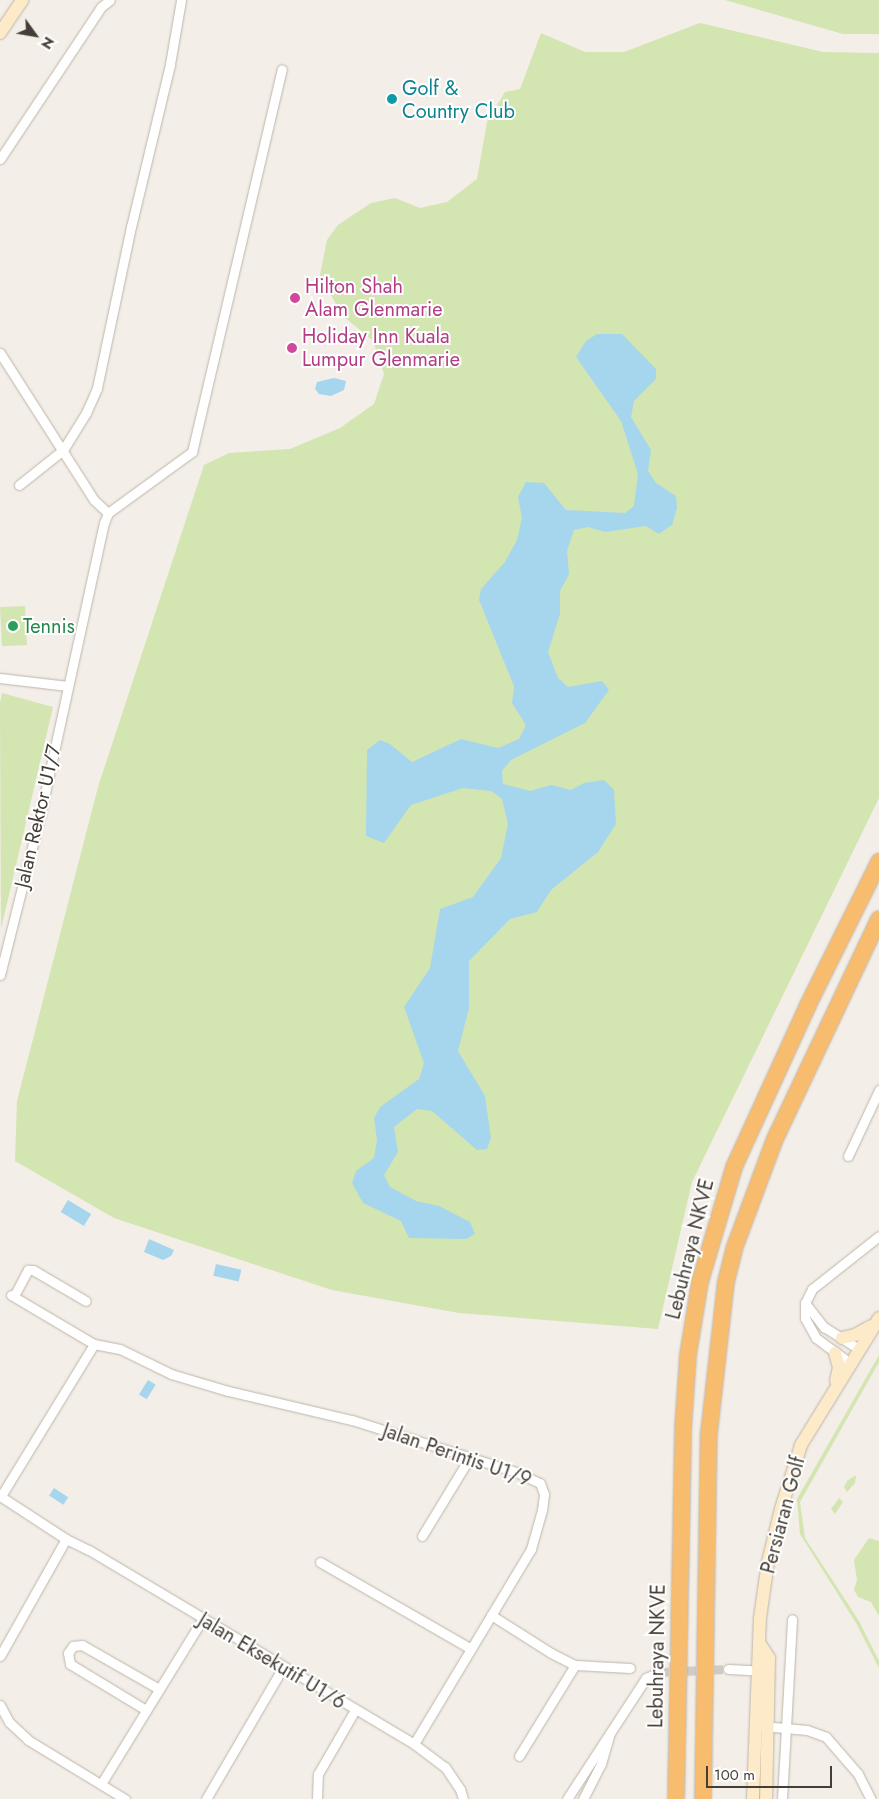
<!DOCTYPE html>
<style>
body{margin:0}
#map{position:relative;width:879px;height:1799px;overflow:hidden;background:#f3eee7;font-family:Jost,sans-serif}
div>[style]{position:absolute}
.green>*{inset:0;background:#d3e5b1;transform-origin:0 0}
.water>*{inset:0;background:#a6d6ed;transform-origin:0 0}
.street-tunnel>*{height:9px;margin-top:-4.5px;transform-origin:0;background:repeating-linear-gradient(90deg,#d0cbc4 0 9px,transparent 0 13.5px)}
.roads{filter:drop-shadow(0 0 1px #beb5aa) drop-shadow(0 0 1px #beb5aa)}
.street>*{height:9px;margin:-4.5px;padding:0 4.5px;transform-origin:4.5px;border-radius:4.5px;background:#fff}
.secondary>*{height:12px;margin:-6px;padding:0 6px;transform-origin:6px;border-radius:6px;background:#fceac8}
.highway>*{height:16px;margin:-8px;padding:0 8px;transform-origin:8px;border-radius:8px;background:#f7bc6e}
.dots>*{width:14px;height:14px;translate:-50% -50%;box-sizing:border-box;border:2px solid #fff;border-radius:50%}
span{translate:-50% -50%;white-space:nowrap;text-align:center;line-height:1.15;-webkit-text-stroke:4px #fff;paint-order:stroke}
.culture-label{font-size:20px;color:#0d838f}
.left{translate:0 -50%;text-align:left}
.hotel-label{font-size:20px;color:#b23c85}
.leisure-label{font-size:20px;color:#27864d}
.street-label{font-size:20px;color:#453e36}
.north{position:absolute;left:10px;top:10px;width:50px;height:50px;-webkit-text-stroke:4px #fff;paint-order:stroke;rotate:122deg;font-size:14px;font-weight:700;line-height:20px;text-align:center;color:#453e36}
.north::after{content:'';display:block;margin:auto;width:18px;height:22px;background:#453e36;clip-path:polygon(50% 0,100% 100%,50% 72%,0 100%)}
.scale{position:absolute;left:706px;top:1766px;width:126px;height:22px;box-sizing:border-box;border:2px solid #453e36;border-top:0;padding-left:6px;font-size:15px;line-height:18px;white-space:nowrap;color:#453e36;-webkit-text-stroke:4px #fff;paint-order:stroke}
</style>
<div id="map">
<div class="green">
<i style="clip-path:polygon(725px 0,879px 0,879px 34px,843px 34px)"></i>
<i style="clip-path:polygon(700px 23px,823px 52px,879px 53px,879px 798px,692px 1182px,658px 1329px,459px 1313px,332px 1290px,114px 1218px,15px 1161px,17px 1101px,98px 787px,204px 465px,229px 453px,290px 449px,340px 428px,374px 404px,384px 374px,373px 341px,342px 315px,320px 275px,327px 240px,338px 225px,371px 203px,395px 198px,420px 208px,447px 202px,477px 179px,487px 122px,505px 92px,520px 89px,541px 33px,585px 52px,624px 52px)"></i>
<i style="left:25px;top:606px;width:39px;height:25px;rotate:87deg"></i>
<i style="clip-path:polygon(2px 693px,53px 707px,1px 929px,0 703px)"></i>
<i style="clip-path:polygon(879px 1355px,879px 1362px,800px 1502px,805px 1538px,859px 1621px,879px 1661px,879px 1668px,856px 1623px,800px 1534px,797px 1499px)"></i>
<i style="clip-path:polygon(856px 1475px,855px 1483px,847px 1492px,844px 1487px,847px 1481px)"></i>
<i style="clip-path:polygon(839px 1498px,843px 1502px,835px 1514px,831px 1509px)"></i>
<i style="clip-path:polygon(869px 1538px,879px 1541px,879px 1616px,871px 1602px,858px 1597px,854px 1590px,857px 1580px,854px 1560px)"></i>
</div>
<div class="water">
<i style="clip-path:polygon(597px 334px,622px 334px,656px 369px,656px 379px,634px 401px,631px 417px,651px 450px,648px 471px,656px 483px,676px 496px,677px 508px,672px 525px,659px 534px,646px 526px,605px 532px,588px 527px,574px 530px,567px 551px,569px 574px,560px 591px,560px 614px,548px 652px,558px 678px,568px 687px,602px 681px,609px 690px,585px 723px,511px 760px,502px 771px,503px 784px,530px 791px,551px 785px,571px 790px,584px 783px,604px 780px,614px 790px,616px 824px,598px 852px,551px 890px,537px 912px,510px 919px,469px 961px,469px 1008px,458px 1051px,485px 1096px,491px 1138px,487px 1149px,477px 1150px,432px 1111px,417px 1109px,394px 1127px,398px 1152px,384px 1175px,390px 1187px,416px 1201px,439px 1206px,470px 1222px,475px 1234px,466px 1239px,409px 1238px,401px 1221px,363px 1203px,352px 1183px,356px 1171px,374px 1158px,377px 1140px,374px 1118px,380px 1107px,419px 1079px,424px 1063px,404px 1007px,430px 968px,440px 909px,473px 897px,501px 858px,508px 824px,502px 799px,491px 791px,463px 788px,411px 805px,384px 843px,366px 836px,367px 750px,380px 740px,390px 744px,412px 762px,461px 739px,498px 748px,519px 739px,526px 725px,512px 703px,514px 686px,479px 600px,481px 589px,505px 562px,517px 540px,522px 518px,518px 497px,526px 482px,544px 483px,566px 510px,625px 513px,634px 506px,638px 474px,621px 421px,576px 357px,586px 341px)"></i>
<i style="clip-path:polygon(334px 378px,346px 381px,344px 390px,331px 396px,319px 394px,315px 389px,317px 382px)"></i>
<i style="left:68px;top:1200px;width:27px;height:14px;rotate:31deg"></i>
<i style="clip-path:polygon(149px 1239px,174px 1250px,171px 1256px,163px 1260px,144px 1252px)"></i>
<i style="left:216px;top:1264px;width:26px;height:12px;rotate:13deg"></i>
<i style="left:148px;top:1380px;width:9px;height:17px;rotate:32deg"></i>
<i style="left:54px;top:1488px;width:17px;height:9px;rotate:33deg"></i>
</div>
<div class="street-tunnel">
<i style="left:660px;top:1672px;width:68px;rotate:-2.5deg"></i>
</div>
<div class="roads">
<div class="street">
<i style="left:0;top:159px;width:182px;rotate:-56.4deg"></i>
<i style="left:101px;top:7px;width:11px;rotate:-38deg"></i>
<i style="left:0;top:353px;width:174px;rotate:57.4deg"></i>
<i style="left:94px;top:500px;width:19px;rotate:43deg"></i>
<i style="left:19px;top:485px;width:56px;rotate:-38.5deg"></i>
<i style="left:63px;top:450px;width:44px;rotate:-58.1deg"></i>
<i style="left:86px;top:413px;width:27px;rotate:-66deg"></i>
<i style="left:97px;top:388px;width:165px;rotate:-78.1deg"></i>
<i style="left:131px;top:227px;width:168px;rotate:-76.5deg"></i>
<i style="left:170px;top:64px;width:65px;rotate:-80.2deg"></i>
<i style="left:0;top:678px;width:68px;rotate:6.7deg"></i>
<i style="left:0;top:975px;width:164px;rotate:-75.9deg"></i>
<i style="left:40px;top:816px;width:300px;rotate:-77.7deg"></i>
<i style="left:104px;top:523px;width:11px;rotate:-68deg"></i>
<i style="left:108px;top:513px;width:104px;rotate:-36deg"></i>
<i style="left:192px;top:452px;width:393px;rotate:-76.8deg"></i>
<i style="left:848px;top:1156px;width:73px;rotate:-64.8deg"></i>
<i style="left:11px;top:1295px;width:96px;rotate:30.6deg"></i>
<i style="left:94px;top:1344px;width:26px;rotate:11deg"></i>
<i style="left:120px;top:1349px;width:57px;rotate:26.1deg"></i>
<i style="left:171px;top:1374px;width:59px;rotate:16.6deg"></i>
<i style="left:228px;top:1391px;width:127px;rotate:13.2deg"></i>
<i style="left:352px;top:1420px;width:172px;rotate:17.6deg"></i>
<i style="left:516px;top:1472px;width:26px;rotate:25deg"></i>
<i style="left:540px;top:1483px;width:12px;rotate:70deg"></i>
<i style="left:544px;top:1494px;width:16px;rotate:97deg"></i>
<i style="left:542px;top:1510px;width:41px;rotate:105.8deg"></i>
<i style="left:531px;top:1549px;width:227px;rotate:121deg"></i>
<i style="left:14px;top:1296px;width:30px;rotate:-62deg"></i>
<i style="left:28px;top:1270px;width:5px"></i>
<i style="left:33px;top:1270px;width:61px;rotate:30.3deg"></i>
<i style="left:805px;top:1303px;width:31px;rotate:52deg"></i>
<i style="left:824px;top:1327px;width:41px;rotate:32.2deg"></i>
<i style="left:850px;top:1363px;width:42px;rotate:-143.7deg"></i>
<i style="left:816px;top:1338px;width:23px;rotate:-119deg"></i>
<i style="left:805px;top:1318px;width:15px;rotate:-90deg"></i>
<i style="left:805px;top:1303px;width:16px;rotate:-63deg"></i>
<i style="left:812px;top:1289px;width:85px;rotate:-38.3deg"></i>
<i style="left:0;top:1496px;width:79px;rotate:33.1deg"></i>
<i style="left:1px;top:1496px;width:178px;rotate:-58.5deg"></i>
<i style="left:422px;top:1536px;width:92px;rotate:-58.7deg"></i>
<i style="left:320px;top:1562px;width:174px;rotate:29.9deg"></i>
<i style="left:491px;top:1615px;width:71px;rotate:32.3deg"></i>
<i style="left:551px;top:1653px;width:27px;rotate:27deg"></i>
<i style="left:575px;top:1665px;width:55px;rotate:3.1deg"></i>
<i style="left:0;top:1656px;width:134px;rotate:-60.6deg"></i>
<i style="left:66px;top:1539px;width:25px;rotate:26deg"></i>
<i style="left:89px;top:1550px;width:378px;rotate:30.8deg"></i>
<i style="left:414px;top:1744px;width:39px;rotate:37deg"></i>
<i style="left:445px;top:1767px;width:27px;rotate:56deg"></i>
<i style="left:460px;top:1789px;width:10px;rotate:73deg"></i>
<i style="left:728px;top:1669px;width:35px;rotate:3deg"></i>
<i style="left:0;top:1705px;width:19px;rotate:62deg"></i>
<i style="left:9px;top:1722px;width:26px;rotate:43deg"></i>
<i style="left:28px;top:1740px;width:114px;rotate:31.3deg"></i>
<i style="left:146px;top:1710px;width:89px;rotate:-148.8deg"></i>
<i style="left:70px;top:1664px;width:11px;rotate:-100deg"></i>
<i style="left:68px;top:1653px;width:9px;rotate:-54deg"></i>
<i style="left:73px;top:1646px;width:9px;rotate:-6deg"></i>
<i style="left:82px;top:1645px;width:89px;rotate:29.7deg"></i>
<i style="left:763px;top:1726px;width:44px;rotate:5.2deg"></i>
<i style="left:807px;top:1730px;width:20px;rotate:20deg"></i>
<i style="left:826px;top:1737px;width:49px;rotate:49.1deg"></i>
<i style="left:858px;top:1774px;width:28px;rotate:63deg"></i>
<i style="left:519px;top:1756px;width:107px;rotate:-58.4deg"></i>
<i style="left:101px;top:1784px;width:193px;rotate:-58.4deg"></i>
<i style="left:206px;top:1799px;width:153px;rotate:-59.7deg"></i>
<i style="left:317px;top:1799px;width:25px;rotate:-88deg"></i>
<i style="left:318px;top:1774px;width:74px;rotate:-60deg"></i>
<i style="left:567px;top:1799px;width:145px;rotate:-56.9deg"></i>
<i style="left:646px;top:1678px;width:15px;rotate:-23deg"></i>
<i style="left:583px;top:1799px;width:39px;rotate:-63deg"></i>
<i style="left:601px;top:1764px;width:32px;rotate:-74deg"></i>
<i style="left:782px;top:1799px;width:180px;rotate:-86.8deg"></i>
</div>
<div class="secondary">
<i style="left:0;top:33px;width:40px;rotate:-56deg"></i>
<i style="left:842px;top:1338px;width:13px;rotate:-13deg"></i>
<i style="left:855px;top:1335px;width:18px;rotate:-29deg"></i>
<i style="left:835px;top:1353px;width:15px;rotate:74deg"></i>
<i style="left:839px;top:1367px;width:14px;rotate:102deg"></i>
<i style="left:760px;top:1644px;width:17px;rotate:57deg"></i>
<i style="left:769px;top:1658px;width:141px;rotate:91.2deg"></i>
<i style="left:753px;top:1799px;width:181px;rotate:-87.8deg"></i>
<i style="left:760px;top:1618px;width:57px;rotate:-81.9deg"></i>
<i style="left:768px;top:1562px;width:55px;rotate:-76.2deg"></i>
<i style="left:781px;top:1509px;width:67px;rotate:-72.6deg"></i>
<i style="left:801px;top:1445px;width:149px;rotate:-58.4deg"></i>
</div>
<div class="highway">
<i style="left:676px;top:1799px;width:370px;rotate:-88.9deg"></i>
<i style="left:683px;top:1429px;width:74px;rotate:-86.1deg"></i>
<i style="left:688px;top:1355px;width:74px;rotate:-80.7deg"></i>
<i style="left:700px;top:1282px;width:120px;rotate:-73.5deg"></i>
<i style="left:734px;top:1167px;width:178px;rotate:-65.4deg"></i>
<i style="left:808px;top:1005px;width:160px;rotate:-63.6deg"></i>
<i style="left:703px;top:1799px;width:366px;rotate:-89.1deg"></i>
<i style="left:709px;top:1433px;width:152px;rotate:-83.6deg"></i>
<i style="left:726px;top:1282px;width:34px;rotate:-76deg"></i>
<i style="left:734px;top:1249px;width:117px;rotate:-69.6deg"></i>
<i style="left:775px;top:1139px;width:243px;rotate:-64.7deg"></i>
</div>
</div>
<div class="dots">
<i style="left:392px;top:99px;background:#0f9aa8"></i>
<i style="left:295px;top:298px;background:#d1479c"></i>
<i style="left:292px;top:348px;background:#d1479c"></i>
<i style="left:13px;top:626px;background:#2e9e5b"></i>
</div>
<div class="culture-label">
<span class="left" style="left:402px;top:100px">Golf &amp;<br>Country Club</span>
</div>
<div class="hotel-label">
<span class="left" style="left:305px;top:298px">Hilton Shah<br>Alam Glenmarie</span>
<span class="left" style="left:302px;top:348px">Holiday Inn Kuala<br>Lumpur Glenmarie</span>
</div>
<div class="leisure-label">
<span class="left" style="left:23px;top:626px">Tennis</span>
</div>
<div class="street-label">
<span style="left:38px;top:816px;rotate:-77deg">Jalan Rektor U1/7</span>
<span style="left:690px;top:1249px;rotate:-76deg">Lebuhraya NKVE</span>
<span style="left:457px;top:1455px;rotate:19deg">Jalan Perintis U1/9</span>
<span style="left:783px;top:1515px;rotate:-75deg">Persiaran Golf</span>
<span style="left:657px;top:1656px;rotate:-89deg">Lebuhraya NKVE</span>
<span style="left:272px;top:1661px;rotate:31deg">Jalan Eksekutif U1/6</span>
</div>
<div class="north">N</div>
<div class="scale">100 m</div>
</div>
